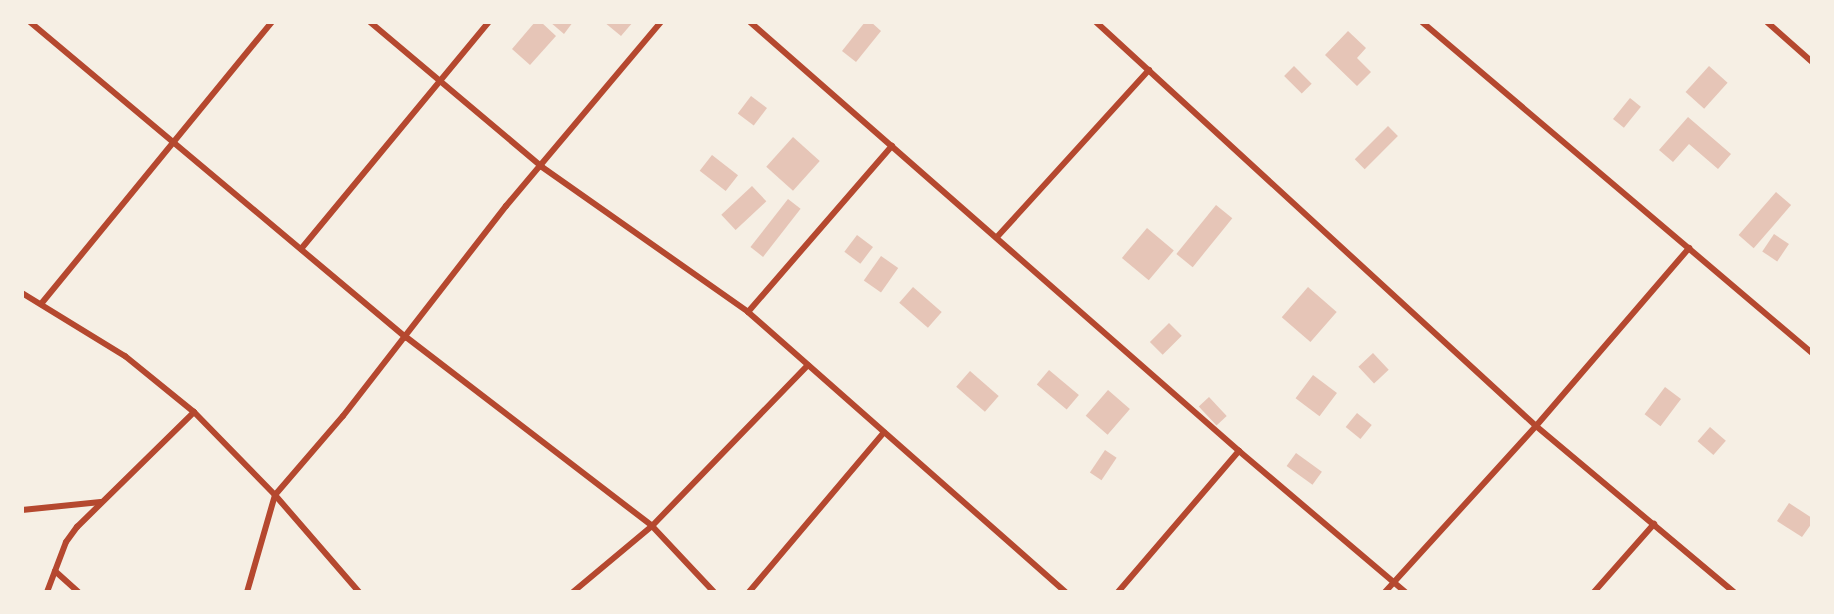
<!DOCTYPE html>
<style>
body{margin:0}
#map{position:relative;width:1834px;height:614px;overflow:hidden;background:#f6efe4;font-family:Bitter,serif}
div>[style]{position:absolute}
.building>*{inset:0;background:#e6c5b7;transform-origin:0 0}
.minor>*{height:6px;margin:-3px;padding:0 3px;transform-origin:3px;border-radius:3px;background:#b5482f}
span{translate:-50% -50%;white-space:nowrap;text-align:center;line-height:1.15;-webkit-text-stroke:6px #f6efe4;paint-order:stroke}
.frame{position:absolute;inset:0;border:24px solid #f6efe4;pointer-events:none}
</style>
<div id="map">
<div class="building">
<i style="clip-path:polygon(535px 22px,541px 22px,556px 36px,530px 65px,512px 49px)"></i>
<i style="clip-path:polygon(550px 22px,573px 22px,564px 34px)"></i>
<i style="clip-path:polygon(604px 22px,633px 22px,621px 36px)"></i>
<i style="clip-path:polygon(865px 22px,871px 22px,881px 31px,856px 62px,842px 51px)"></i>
<i style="clip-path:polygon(1348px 31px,1366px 48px,1357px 58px,1371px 72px,1357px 86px,1325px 55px)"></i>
<i style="left:1294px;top:66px;width:25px;height:14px;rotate:45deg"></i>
<i style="left:1709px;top:66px;width:25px;height:35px;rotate:42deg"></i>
<i style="left:751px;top:96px;width:20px;height:22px;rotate:37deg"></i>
<i style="left:1630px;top:98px;width:14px;height:27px;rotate:39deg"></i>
<i style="clip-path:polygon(1688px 117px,1731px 154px,1718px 169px,1689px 144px,1673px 162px,1659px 150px)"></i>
<i style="left:1388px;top:126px;width:14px;height:47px;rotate:45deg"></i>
<i style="left:793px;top:137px;width:36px;height:40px;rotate:42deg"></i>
<i style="left:712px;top:155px;width:33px;height:20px;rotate:38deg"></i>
<i style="left:752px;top:186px;width:21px;height:42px;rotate:47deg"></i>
<i style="left:1776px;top:192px;width:20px;height:57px;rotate:41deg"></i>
<i style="left:788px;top:199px;width:16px;height:61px;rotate:38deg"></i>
<i style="left:1216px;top:205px;width:21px;height:63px;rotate:39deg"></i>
<i style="left:1147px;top:228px;width:35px;height:39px;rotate:40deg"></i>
<i style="left:1774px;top:234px;width:18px;height:21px;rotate:34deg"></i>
<i style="left:857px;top:235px;width:20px;height:21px;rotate:37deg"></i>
<i style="left:881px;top:256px;width:21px;height:30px;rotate:35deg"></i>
<i style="left:913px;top:287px;width:38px;height:21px;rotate:41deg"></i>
<i style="left:1308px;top:287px;width:38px;height:40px;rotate:41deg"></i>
<i style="left:1169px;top:323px;width:18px;height:27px;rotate:45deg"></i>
<i style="left:1373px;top:353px;width:23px;height:20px;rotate:47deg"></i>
<i style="left:1049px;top:370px;width:39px;height:19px;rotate:40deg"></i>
<i style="left:970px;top:371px;width:38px;height:21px;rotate:41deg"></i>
<i style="left:1313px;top:375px;width:30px;height:29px;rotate:37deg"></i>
<i style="left:1665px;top:387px;width:20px;height:34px;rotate:37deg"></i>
<i style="left:1108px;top:390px;width:29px;height:34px;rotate:41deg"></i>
<i style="left:1209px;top:397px;width:26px;height:14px;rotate:47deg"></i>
<i style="left:1357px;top:413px;width:19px;height:18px;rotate:39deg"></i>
<i style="left:1710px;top:427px;width:21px;height:19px;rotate:41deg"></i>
<i style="left:1105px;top:450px;width:14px;height:27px;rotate:34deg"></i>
<i style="left:1296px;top:453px;width:32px;height:16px;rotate:36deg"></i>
<i style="clip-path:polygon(1789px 503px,1812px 518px,1812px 523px,1802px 537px,1777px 521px)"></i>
</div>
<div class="minor">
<i style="left:30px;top:22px;width:491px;rotate:40deg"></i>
<i style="left:406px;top:337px;width:310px;rotate:37.5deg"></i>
<i style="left:652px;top:526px;width:91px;rotate:46.8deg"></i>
<i style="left:370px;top:22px;width:225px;rotate:40.1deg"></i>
<i style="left:542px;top:167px;width:252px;rotate:35.1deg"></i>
<i style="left:748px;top:312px;width:424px;rotate:41.4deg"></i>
<i style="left:750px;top:22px;width:651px;rotate:41.26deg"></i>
<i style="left:1239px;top:451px;width:218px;rotate:40.3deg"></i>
<i style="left:1096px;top:22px;width:597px;rotate:42.56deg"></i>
<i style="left:1536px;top:426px;width:258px;rotate:40deg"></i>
<i style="left:1422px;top:22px;width:512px;rotate:40.32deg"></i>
<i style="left:1767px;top:22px;width:60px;rotate:41.6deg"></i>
<i style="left:997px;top:237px;width:226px;rotate:-47.7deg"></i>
<i style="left:301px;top:249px;width:295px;rotate:-50.4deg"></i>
<i style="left:22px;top:293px;width:121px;rotate:31.5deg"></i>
<i style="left:125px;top:356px;width:89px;rotate:39.1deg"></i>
<i style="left:194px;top:412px;width:116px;rotate:45.7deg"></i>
<i style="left:275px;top:495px;width:128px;rotate:49.1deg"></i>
<i style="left:41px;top:304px;width:365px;rotate:-50.7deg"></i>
<i style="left:748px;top:312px;width:220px;rotate:-49.1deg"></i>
<i style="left:22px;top:510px;width:79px;rotate:-5.8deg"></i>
<i style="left:55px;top:571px;width:31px;rotate:42deg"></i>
<i style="left:47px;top:592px;width:53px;rotate:-69.2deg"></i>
<i style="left:66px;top:542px;width:19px;rotate:-54deg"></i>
<i style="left:77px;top:527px;width:164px;rotate:-44.5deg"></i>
<i style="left:247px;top:592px;width:101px;rotate:-73.9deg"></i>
<i style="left:275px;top:495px;width:104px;rotate:-49.3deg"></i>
<i style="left:343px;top:416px;width:266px;rotate:-52.2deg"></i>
<i style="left:506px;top:206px;width:241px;rotate:-49.9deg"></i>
<i style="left:573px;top:592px;width:103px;rotate:-39.9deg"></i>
<i style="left:652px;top:526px;width:224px;rotate:-45.9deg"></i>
<i style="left:749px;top:592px;width:209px;rotate:-49.8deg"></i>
<i style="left:1118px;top:592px;width:186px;rotate:-49.4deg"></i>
<i style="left:1385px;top:592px;width:224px;rotate:-47.7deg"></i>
<i style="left:1536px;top:426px;width:235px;rotate:-49.3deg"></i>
<i style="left:1594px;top:592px;width:91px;rotate:-48.6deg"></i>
</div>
<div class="frame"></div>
</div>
